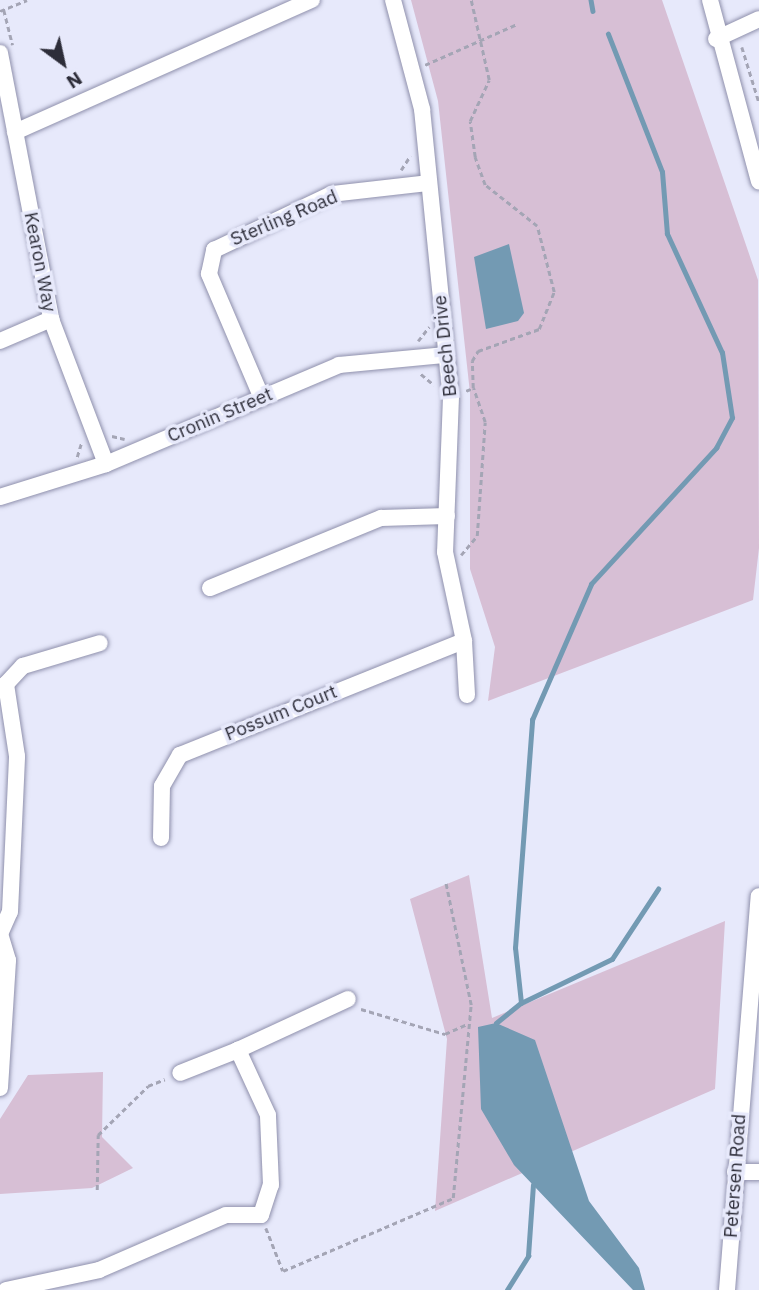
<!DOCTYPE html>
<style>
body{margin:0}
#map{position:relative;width:759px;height:1290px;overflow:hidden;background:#e7e9fb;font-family:"IBM Plex Sans",sans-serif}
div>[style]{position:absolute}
.green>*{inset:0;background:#d7bfd5}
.water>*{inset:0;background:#739ab3}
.stream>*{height:4.5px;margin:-2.25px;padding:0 2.25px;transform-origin:2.25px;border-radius:2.25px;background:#739ab3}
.path>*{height:2.5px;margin-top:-1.25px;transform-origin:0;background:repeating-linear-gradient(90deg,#a4a5b5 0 5px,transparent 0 8.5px)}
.roads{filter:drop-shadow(0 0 2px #8f90ac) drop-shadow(0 0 2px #8f90ac)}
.minor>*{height:16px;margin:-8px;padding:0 8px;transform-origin:8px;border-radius:8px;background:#fff}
span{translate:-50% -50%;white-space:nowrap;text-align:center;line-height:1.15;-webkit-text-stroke:7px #e7e9fb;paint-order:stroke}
.street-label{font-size:19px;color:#2d2d39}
.north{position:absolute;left:28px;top:28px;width:70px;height:70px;-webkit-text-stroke:5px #e7e9fb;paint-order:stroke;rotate:147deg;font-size:19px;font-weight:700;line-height:28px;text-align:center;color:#2d2d39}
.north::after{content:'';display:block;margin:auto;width:24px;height:32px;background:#2d2d39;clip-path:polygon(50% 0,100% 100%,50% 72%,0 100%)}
</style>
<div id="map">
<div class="green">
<i style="clip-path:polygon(411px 0,662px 0,758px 280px,759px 548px,753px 600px,488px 701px,495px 647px,470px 569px,470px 393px,438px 101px)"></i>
<i style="clip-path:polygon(469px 875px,492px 1018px,725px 921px,715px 1089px,435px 1211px,447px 1039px,410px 899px)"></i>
<i style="clip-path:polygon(103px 1072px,102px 1137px,133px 1168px,92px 1188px,0 1194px,0 1119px,28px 1075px)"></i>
</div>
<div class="water">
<i style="clip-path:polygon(509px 244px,524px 313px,518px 321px,486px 329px,474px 257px)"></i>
<i style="clip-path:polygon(496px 1023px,535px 1040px,589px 1201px,639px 1268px,645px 1290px,633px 1290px,514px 1165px,481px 1109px,478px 1027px)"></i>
</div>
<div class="stream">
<i style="left:591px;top:0;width:11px;rotate:80deg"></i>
<i style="left:521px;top:1003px;width:101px;rotate:-25.8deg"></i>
<i style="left:612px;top:959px;width:84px;rotate:-56.7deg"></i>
<i style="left:496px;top:1023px;width:32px;rotate:-39deg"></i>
<i style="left:521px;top:1003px;width:55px;rotate:-96.2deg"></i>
<i style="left:515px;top:948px;width:229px;rotate:-85.7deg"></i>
<i style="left:532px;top:720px;width:148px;rotate:-66.5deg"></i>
<i style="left:591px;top:584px;width:185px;rotate:-47.4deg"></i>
<i style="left:716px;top:448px;width:34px;rotate:-62deg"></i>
<i style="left:732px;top:418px;width:66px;rotate:-98.7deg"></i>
<i style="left:722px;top:353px;width:131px;rotate:-114.8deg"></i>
<i style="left:667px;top:234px;width:62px;rotate:-94.6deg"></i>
<i style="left:662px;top:172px;width:148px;rotate:-111.4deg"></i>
<i style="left:507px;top:1290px;width:40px;rotate:-58deg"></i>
<i style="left:528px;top:1256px;width:71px;rotate:-86deg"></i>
</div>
<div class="path">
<i style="left:4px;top:10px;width:36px;rotate:76deg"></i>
<i style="left:0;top:11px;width:29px;rotate:-22deg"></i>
<i style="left:742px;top:47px;width:58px;rotate:72.8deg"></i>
<i style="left:425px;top:65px;width:101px;rotate:-24deg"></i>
<i style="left:401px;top:170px;width:17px;rotate:-57deg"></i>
<i style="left:418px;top:341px;width:18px;rotate:-52deg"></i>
<i style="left:421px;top:374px;width:17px;rotate:40deg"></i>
<i style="left:466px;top:391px;width:8px;rotate:-23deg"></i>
<i style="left:473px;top:388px;width:27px;rotate:-92deg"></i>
<i style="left:472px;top:361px;width:12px;rotate:-59deg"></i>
<i style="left:478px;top:351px;width:65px;rotate:-19.8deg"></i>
<i style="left:539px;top:329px;width:40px;rotate:-68deg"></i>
<i style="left:554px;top:292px;width:68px;rotate:-104.4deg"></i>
<i style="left:537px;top:226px;width:66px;rotate:-141.7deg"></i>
<i style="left:485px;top:185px;width:30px;rotate:-110deg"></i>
<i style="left:475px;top:157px;width:36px;rotate:-98deg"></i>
<i style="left:470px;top:121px;width:45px;rotate:-65.1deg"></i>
<i style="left:489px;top:80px;width:82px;rotate:-102.7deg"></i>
<i style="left:112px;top:436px;width:13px;rotate:13deg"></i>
<i style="left:77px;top:457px;width:14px;rotate:-73deg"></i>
<i style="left:461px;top:555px;width:25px;rotate:-50deg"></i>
<i style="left:477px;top:536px;width:114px;rotate:-86deg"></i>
<i style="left:485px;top:422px;width:36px;rotate:-109deg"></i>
<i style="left:361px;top:1009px;width:88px;rotate:16.6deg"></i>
<i style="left:445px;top:1034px;width:24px;rotate:-24deg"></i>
<i style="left:97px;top:1190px;width:55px;rotate:-89deg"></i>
<i style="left:98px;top:1135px;width:70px;rotate:-44.4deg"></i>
<i style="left:148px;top:1086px;width:18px;rotate:-22deg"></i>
<i style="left:266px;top:1228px;width:46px;rotate:68.4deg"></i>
<i style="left:283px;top:1271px;width:185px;rotate:-23.2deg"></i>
<i style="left:453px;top:1198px;width:194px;rotate:-84.7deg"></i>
<i style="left:471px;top:1005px;width:124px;rotate:-101.7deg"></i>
</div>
<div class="roads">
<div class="minor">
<i style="left:393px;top:0;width:113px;rotate:75.1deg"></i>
<i style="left:422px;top:109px;width:289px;rotate:84.3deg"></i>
<i style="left:451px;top:397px;width:155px;rotate:92.2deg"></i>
<i style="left:445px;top:552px;width:91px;rotate:77.9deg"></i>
<i style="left:464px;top:641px;width:54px;rotate:86.8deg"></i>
<i style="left:710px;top:0;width:188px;rotate:74.9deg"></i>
<i style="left:716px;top:39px;width:47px;rotate:-24.9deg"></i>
<i style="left:0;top:53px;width:271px;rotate:79.1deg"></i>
<i style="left:51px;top:319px;width:155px;rotate:69.2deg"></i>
<i style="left:15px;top:132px;width:325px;rotate:-24deg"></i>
<i style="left:0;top:341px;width:56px;rotate:-23.3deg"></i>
<i style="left:261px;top:396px;width:133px;rotate:-113.1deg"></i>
<i style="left:209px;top:274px;width:25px;rotate:-78deg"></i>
<i style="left:214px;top:250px;width:131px;rotate:-25.4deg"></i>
<i style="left:332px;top:194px;width:97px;rotate:-6.5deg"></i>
<i style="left:0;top:497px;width:111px;rotate:-17.3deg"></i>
<i style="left:106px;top:464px;width:253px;rotate:-23deg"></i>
<i style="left:339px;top:365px;width:105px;rotate:-5.4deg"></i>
<i style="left:210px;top:588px;width:185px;rotate:-22.3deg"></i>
<i style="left:381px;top:518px;width:66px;rotate:-1.7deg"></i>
<i style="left:161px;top:838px;width:52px;rotate:-88.9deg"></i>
<i style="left:162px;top:786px;width:36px;rotate:-60deg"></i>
<i style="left:180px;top:755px;width:306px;rotate:-21.9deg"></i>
<i style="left:238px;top:1050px;width:121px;rotate:-24.9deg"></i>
<i style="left:0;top:1088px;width:128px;rotate:-86.4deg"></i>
<i style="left:8px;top:960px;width:27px;rotate:-107deg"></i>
<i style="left:0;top:934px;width:24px;rotate:-66deg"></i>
<i style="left:10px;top:912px;width:156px;rotate:-87.4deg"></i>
<i style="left:17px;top:756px;width:73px;rotate:-98.7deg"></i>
<i style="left:6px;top:684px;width:25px;rotate:-47deg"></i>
<i style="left:23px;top:666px;width:80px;rotate:-16.6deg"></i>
<i style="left:735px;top:1172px;width:24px"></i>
<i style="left:6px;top:1290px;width:95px;rotate:-12.1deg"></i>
<i style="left:99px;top:1270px;width:138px;rotate:-23.4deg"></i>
<i style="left:226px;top:1215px;width:35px"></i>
<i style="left:261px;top:1215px;width:32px;rotate:-72deg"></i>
<i style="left:271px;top:1185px;width:70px;rotate:-92.5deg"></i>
<i style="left:268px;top:1115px;width:72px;rotate:-114.8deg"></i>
<i style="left:238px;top:1050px;width:62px;rotate:158.4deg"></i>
<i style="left:727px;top:1290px;width:395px;rotate:-85.4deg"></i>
</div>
</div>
<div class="street-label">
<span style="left:284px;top:218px;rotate:-23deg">Sterling Road</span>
<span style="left:40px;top:262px;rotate:79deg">Kearon Way</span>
<span style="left:445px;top:346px;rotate:-96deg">Beech Drive</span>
<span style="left:220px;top:415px;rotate:-23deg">Cronin Street</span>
<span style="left:281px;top:713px;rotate:-22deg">Possum Court</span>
<span style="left:735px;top:1176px;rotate:-86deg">Petersen Road</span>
</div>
<div class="north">N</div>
</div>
